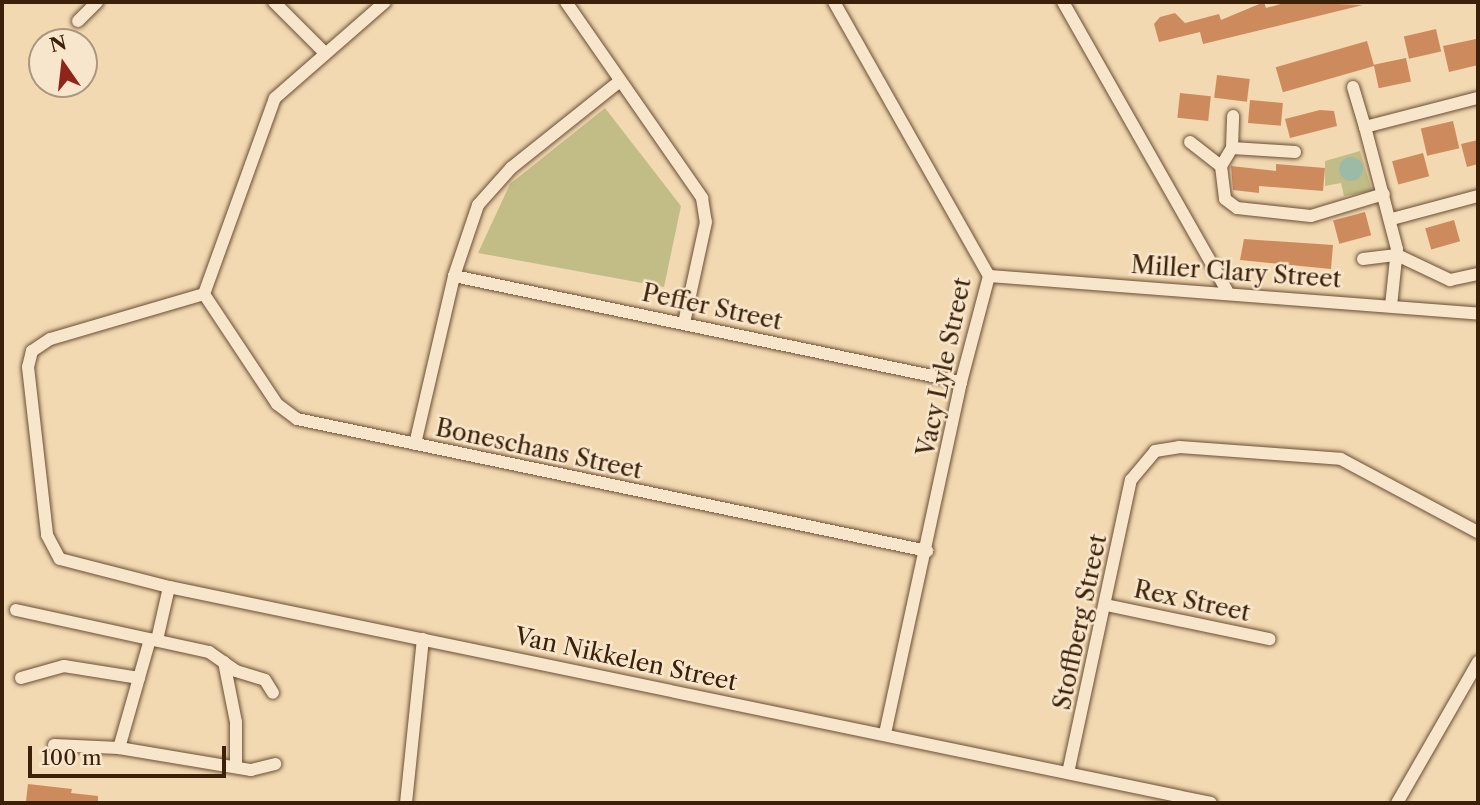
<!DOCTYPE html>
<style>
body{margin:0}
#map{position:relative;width:1480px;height:805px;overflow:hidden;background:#f2d9b1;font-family:"Libre Caslon Text",serif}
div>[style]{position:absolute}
.green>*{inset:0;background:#c2bd87}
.water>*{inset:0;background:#9cbba7}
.round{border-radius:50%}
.building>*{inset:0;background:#cd8b5d;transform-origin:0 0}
.roads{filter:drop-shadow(0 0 2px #6a4f34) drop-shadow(0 0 2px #6a4f34)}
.minor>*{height:12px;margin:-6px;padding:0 6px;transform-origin:6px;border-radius:6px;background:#f7e6cc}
span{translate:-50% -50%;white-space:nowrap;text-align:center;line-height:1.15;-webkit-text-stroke:5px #f7e6cc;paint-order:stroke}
.street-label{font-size:24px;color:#3c210a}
.frame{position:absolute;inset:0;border:4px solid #3c210a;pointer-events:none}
.north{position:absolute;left:28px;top:28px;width:70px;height:70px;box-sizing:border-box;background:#f7e6cc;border:2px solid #ac977e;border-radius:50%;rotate:346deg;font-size:19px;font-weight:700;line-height:28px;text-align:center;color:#3c210a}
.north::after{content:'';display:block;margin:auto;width:24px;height:32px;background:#8f2418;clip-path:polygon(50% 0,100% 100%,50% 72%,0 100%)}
.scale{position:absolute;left:28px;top:746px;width:198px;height:32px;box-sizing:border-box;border:4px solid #3c210a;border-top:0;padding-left:9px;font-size:21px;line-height:24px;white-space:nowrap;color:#3c210a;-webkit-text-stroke:5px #f7e6cc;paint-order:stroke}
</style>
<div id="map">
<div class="green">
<i style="clip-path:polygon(605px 108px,681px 206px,664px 287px,478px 253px,510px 184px)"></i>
<i style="clip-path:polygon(1360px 151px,1372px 191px,1344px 196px,1341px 183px,1325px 186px,1325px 161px)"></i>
</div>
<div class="water">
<i class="round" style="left:1339px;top:157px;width:24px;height:24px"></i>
</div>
<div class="building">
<i style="clip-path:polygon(1264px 2px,1266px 8px,1288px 2px,1363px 5px,1203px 44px,1200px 32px,1159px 42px,1154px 24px,1160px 17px,1175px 13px,1185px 23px,1219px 14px,1221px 20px)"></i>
<i style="left:1436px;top:29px;width:23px;height:33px;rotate:77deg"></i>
<i style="clip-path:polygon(1476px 39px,1478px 65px,1449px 72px,1443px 46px)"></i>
<i style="left:1367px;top:41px;width:26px;height:95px;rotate:74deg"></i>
<i style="left:1406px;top:58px;width:24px;height:33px;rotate:78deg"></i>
<i style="left:1217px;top:75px;width:33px;height:23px;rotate:7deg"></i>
<i style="left:1180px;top:93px;width:31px;height:25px;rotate:6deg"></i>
<i style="left:1250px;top:100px;width:33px;height:23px;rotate:5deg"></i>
<i style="clip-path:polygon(1320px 110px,1334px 111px,1337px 126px,1290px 138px,1285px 119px)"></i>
<i style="left:1453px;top:121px;width:28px;height:33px;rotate:77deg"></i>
<i style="clip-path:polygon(1478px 140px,1478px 164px,1467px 167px,1461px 144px)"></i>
<i style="left:1423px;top:153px;width:24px;height:32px;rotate:75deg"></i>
<i style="clip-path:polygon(1276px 164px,1325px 168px,1323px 191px,1259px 186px,1259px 193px,1233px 190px,1231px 166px,1276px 171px)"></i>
<i style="left:1365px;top:212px;width:24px;height:33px;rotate:75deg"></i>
<i style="left:1454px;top:220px;width:22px;height:30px;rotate:74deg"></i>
<i style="clip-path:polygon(1244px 239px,1333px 245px,1331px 269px,1240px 260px)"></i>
<i style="clip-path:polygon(28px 784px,72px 789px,71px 793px,98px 796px,98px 803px,26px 801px)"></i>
</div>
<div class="roads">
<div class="minor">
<i style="left:274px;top:2px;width:69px;rotate:45deg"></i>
<i style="left:566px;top:2px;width:239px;rotate:55.2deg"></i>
<i style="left:702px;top:198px;width:24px;rotate:81deg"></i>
<i style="left:706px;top:222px;width:103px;rotate:102.3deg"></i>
<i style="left:834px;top:2px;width:315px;rotate:60.5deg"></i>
<i style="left:989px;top:276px;width:110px;rotate:104.8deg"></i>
<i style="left:961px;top:382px;width:359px;rotate:102.2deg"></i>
<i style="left:1063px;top:2px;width:332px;rotate:60.4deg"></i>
<i style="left:78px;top:21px;width:27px;rotate:-45deg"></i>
<i style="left:1353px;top:87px;width:42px;rotate:73.3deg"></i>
<i style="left:1190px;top:142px;width:39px;rotate:38deg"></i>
<i style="left:1232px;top:148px;width:32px;rotate:-88deg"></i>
<i style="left:1295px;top:152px;width:63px;rotate:-176.4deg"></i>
<i style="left:1232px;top:148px;width:21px;rotate:121deg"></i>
<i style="left:1221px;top:166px;width:33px;rotate:83deg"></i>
<i style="left:1225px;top:199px;width:15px;rotate:37deg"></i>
<i style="left:1237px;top:208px;width:74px;rotate:6.2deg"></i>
<i style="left:1311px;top:216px;width:76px;rotate:-16.8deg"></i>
<i style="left:1392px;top:219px;width:89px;rotate:-15deg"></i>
<i style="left:1363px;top:259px;width:34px;rotate:-7deg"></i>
<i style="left:1397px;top:255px;width:59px;rotate:25.3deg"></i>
<i style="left:1450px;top:280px;width:29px;rotate:-12deg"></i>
<i style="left:454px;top:276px;width:518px;rotate:11.81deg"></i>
<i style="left:989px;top:276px;width:490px;rotate:4.4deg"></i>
<i style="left:204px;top:294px;width:160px;rotate:163.7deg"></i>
<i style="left:50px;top:339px;width:22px;rotate:146deg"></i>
<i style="left:32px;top:351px;width:16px;rotate:104deg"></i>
<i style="left:28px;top:367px;width:169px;rotate:83.5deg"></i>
<i style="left:47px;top:535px;width:27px;rotate:62deg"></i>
<i style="left:60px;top:559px;width:113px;rotate:14.4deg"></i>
<i style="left:169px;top:587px;width:1064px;rotate:11.71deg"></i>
<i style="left:204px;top:294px;width:132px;rotate:56.4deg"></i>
<i style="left:277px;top:404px;width:25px;rotate:37deg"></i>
<i style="left:297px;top:419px;width:644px;rotate:11.83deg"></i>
<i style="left:204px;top:294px;width:208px;rotate:-70.1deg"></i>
<i style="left:275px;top:98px;width:146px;rotate:-41.1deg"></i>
<i style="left:1391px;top:306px;width:57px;rotate:-84deg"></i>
<i style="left:1397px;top:249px;width:126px;rotate:-104.7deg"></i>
<i style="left:1365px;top:127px;width:116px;rotate:-14.5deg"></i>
<i style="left:415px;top:444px;width:172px;rotate:-76.9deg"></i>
<i style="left:454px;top:276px;width:75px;rotate:-71.3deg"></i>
<i style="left:478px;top:205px;width:50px;rotate:-48.3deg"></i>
<i style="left:511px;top:168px;width:139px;rotate:-38.6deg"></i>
<i style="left:1106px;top:605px;width:167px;rotate:11.8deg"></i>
<i style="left:16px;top:610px;width:198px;rotate:12.3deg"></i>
<i style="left:209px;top:652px;width:33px;rotate:35deg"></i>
<i style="left:236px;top:671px;width:30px;rotate:17deg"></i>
<i style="left:265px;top:680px;width:15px;rotate:58deg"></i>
<i style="left:157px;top:640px;width:54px;rotate:-77.2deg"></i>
<i style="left:224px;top:662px;width:61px;rotate:78.7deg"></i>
<i style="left:236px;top:722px;width:45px;rotate:90deg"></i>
<i style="left:21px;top:678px;width:45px;rotate:-15.6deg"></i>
<i style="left:64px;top:666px;width:76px;rotate:9.1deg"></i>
<i style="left:54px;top:745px;width:65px;rotate:2.6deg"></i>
<i style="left:119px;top:748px;width:113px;rotate:-74.1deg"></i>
<i style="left:119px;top:748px;width:134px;rotate:9.5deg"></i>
<i style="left:251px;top:770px;width:25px;rotate:-14deg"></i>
<i style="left:1068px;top:773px;width:300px;rotate:-77.9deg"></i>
<i style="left:1131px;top:480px;width:38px;rotate:-50deg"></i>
<i style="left:1155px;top:451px;width:24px;rotate:-9deg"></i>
<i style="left:1179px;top:447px;width:162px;rotate:4.2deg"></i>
<i style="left:1341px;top:459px;width:155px;rotate:28.1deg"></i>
<i style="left:406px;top:803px;width:165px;rotate:-84.1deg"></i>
<i style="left:1397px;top:803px;width:163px;rotate:-60.1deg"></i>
</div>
</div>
<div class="street-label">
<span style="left:1236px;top:272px;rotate:4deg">Miller Clary Street</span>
<span style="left:712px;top:307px;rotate:12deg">Peffer Street</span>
<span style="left:944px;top:367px;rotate:-78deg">Vacy Lyle Street</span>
<span style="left:539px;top:449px;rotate:12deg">Boneschans Street</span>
<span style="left:1192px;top:601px;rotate:12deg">Rex Street</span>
<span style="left:1080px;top:622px;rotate:-78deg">Stoffberg Street</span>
<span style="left:626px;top:659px;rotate:12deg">Van Nikkelen Street</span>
</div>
<div class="frame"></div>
<div class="north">N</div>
<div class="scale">100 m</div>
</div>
